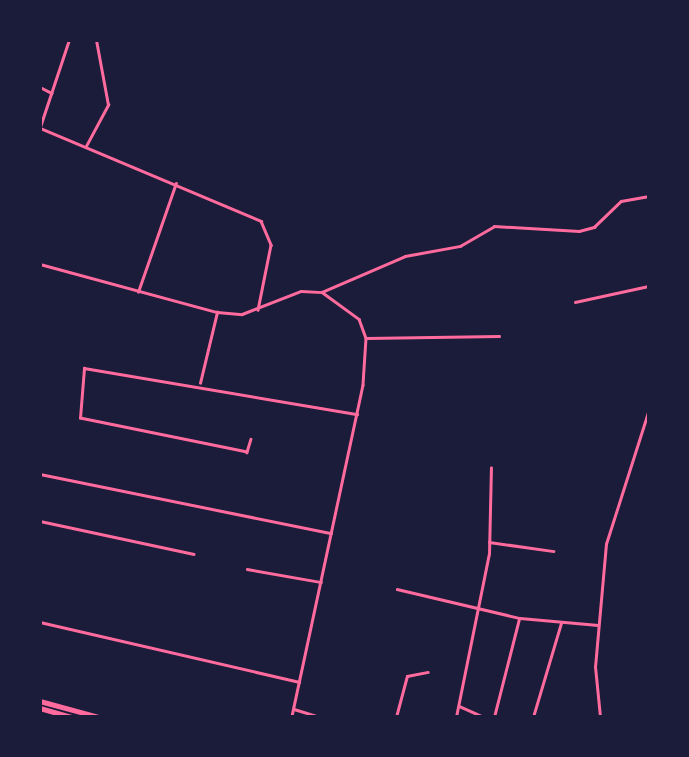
<!DOCTYPE html>
<style>
body{margin:0}
#map{position:relative;width:689px;height:757px;overflow:hidden;background:#1b1b3a;font-family:Figtree,sans-serif}
div>[style]{position:absolute}
.minor>*{height:2.5px;margin:-1.25px;padding:0 1.25px;transform-origin:1.25px;border-radius:1.25px;background:#ff6b9d}
.trunk>*{height:4.5px;margin:-2.25px;padding:0 2.25px;transform-origin:2.25px;border-radius:2.25px;background:#ff6b9d}
span{translate:-50% -50%;white-space:nowrap;text-align:center;line-height:1.15;-webkit-text-stroke:5px #1b1b3a;paint-order:stroke}
.frame{position:absolute;inset:0;border:42px solid #1b1b3a;pointer-events:none}
</style>
<div id="map">
<div class="minor">
<i style="left:40px;top:87px;width:13px;rotate:27deg"></i>
<i style="left:40px;top:127px;width:92px;rotate:-71.6deg"></i>
<i style="left:40px;top:128px;width:240px;rotate:22.8deg"></i>
<i style="left:261px;top:221px;width:26px;rotate:67deg"></i>
<i style="left:271px;top:245px;width:66px;rotate:101.3deg"></i>
<i style="left:86px;top:146px;width:47px;rotate:-61.8deg"></i>
<i style="left:108px;top:105px;width:66px;rotate:-100.5deg"></i>
<i style="left:40px;top:264px;width:183px;rotate:15.2deg"></i>
<i style="left:217px;top:312px;width:25px;rotate:5deg"></i>
<i style="left:242px;top:314px;width:63px;rotate:-21.3deg"></i>
<i style="left:301px;top:291px;width:21px;rotate:3deg"></i>
<i style="left:322px;top:292px;width:46px;rotate:36.1deg"></i>
<i style="left:359px;top:319px;width:20px;rotate:70deg"></i>
<i style="left:366px;top:338px;width:47px;rotate:93.7deg"></i>
<i style="left:363px;top:385px;width:340px;rotate:102.1deg"></i>
<i style="left:138px;top:292px;width:115px;rotate:-70.8deg"></i>
<i style="left:322px;top:292px;width:90px;rotate:-23.4deg"></i>
<i style="left:405px;top:256px;width:56px;rotate:-10.3deg"></i>
<i style="left:460px;top:246px;width:39px;rotate:-30deg"></i>
<i style="left:494px;top:226px;width:85px;rotate:3.4deg"></i>
<i style="left:579px;top:231px;width:16px;rotate:-15deg"></i>
<i style="left:594px;top:227px;width:37px;rotate:-44deg"></i>
<i style="left:621px;top:201px;width:28px;rotate:-10deg"></i>
<i style="left:575px;top:302px;width:76px;rotate:-12.2deg"></i>
<i style="left:366px;top:338px;width:133px;rotate:-0.9deg"></i>
<i style="left:200px;top:383px;width:73px;rotate:-76.5deg"></i>
<i style="left:251px;top:439px;width:14px;rotate:107deg"></i>
<i style="left:247px;top:452px;width:170px;rotate:-168.5deg"></i>
<i style="left:80px;top:418px;width:50px;rotate:-85.4deg"></i>
<i style="left:84px;top:368px;width:277px;rotate:9.6deg"></i>
<i style="left:40px;top:474px;width:297px;rotate:11.5deg"></i>
<i style="left:40px;top:521px;width:157px;rotate:12.1deg"></i>
<i style="left:489px;top:542px;width:65px;rotate:8deg"></i>
<i style="left:247px;top:569px;width:75px;rotate:10deg"></i>
<i style="left:397px;top:589px;width:126px;rotate:13.3deg"></i>
<i style="left:520px;top:618px;width:78px;rotate:5.1deg"></i>
<i style="left:40px;top:622px;width:266px;rotate:13deg"></i>
<i style="left:459px;top:706px;width:27px;rotate:24deg"></i>
<i style="left:294px;top:709px;width:28px;rotate:17deg"></i>
<i style="left:396px;top:717px;width:42px;rotate:-75deg"></i>
<i style="left:407px;top:676px;width:21px;rotate:-11deg"></i>
<i style="left:456px;top:717px;width:166px;rotate:-78.6deg"></i>
<i style="left:489px;top:554px;width:86px;rotate:-88.7deg"></i>
<i style="left:494px;top:717px;width:101px;rotate:-75.7deg"></i>
<i style="left:533px;top:717px;width:98px;rotate:-73.4deg"></i>
<i style="left:600px;top:717px;width:50px;rotate:-95.7deg"></i>
<i style="left:595px;top:667px;width:123px;rotate:-84.9deg"></i>
<i style="left:606px;top:544px;width:142px;rotate:-72.3deg"></i>
</div>
<div class="trunk">
<i style="left:40px;top:701px;width:61px;rotate:15.2deg"></i>
<i style="left:40px;top:708px;width:33px;rotate:16deg"></i>
</div>
<div class="frame"></div>
</div>
